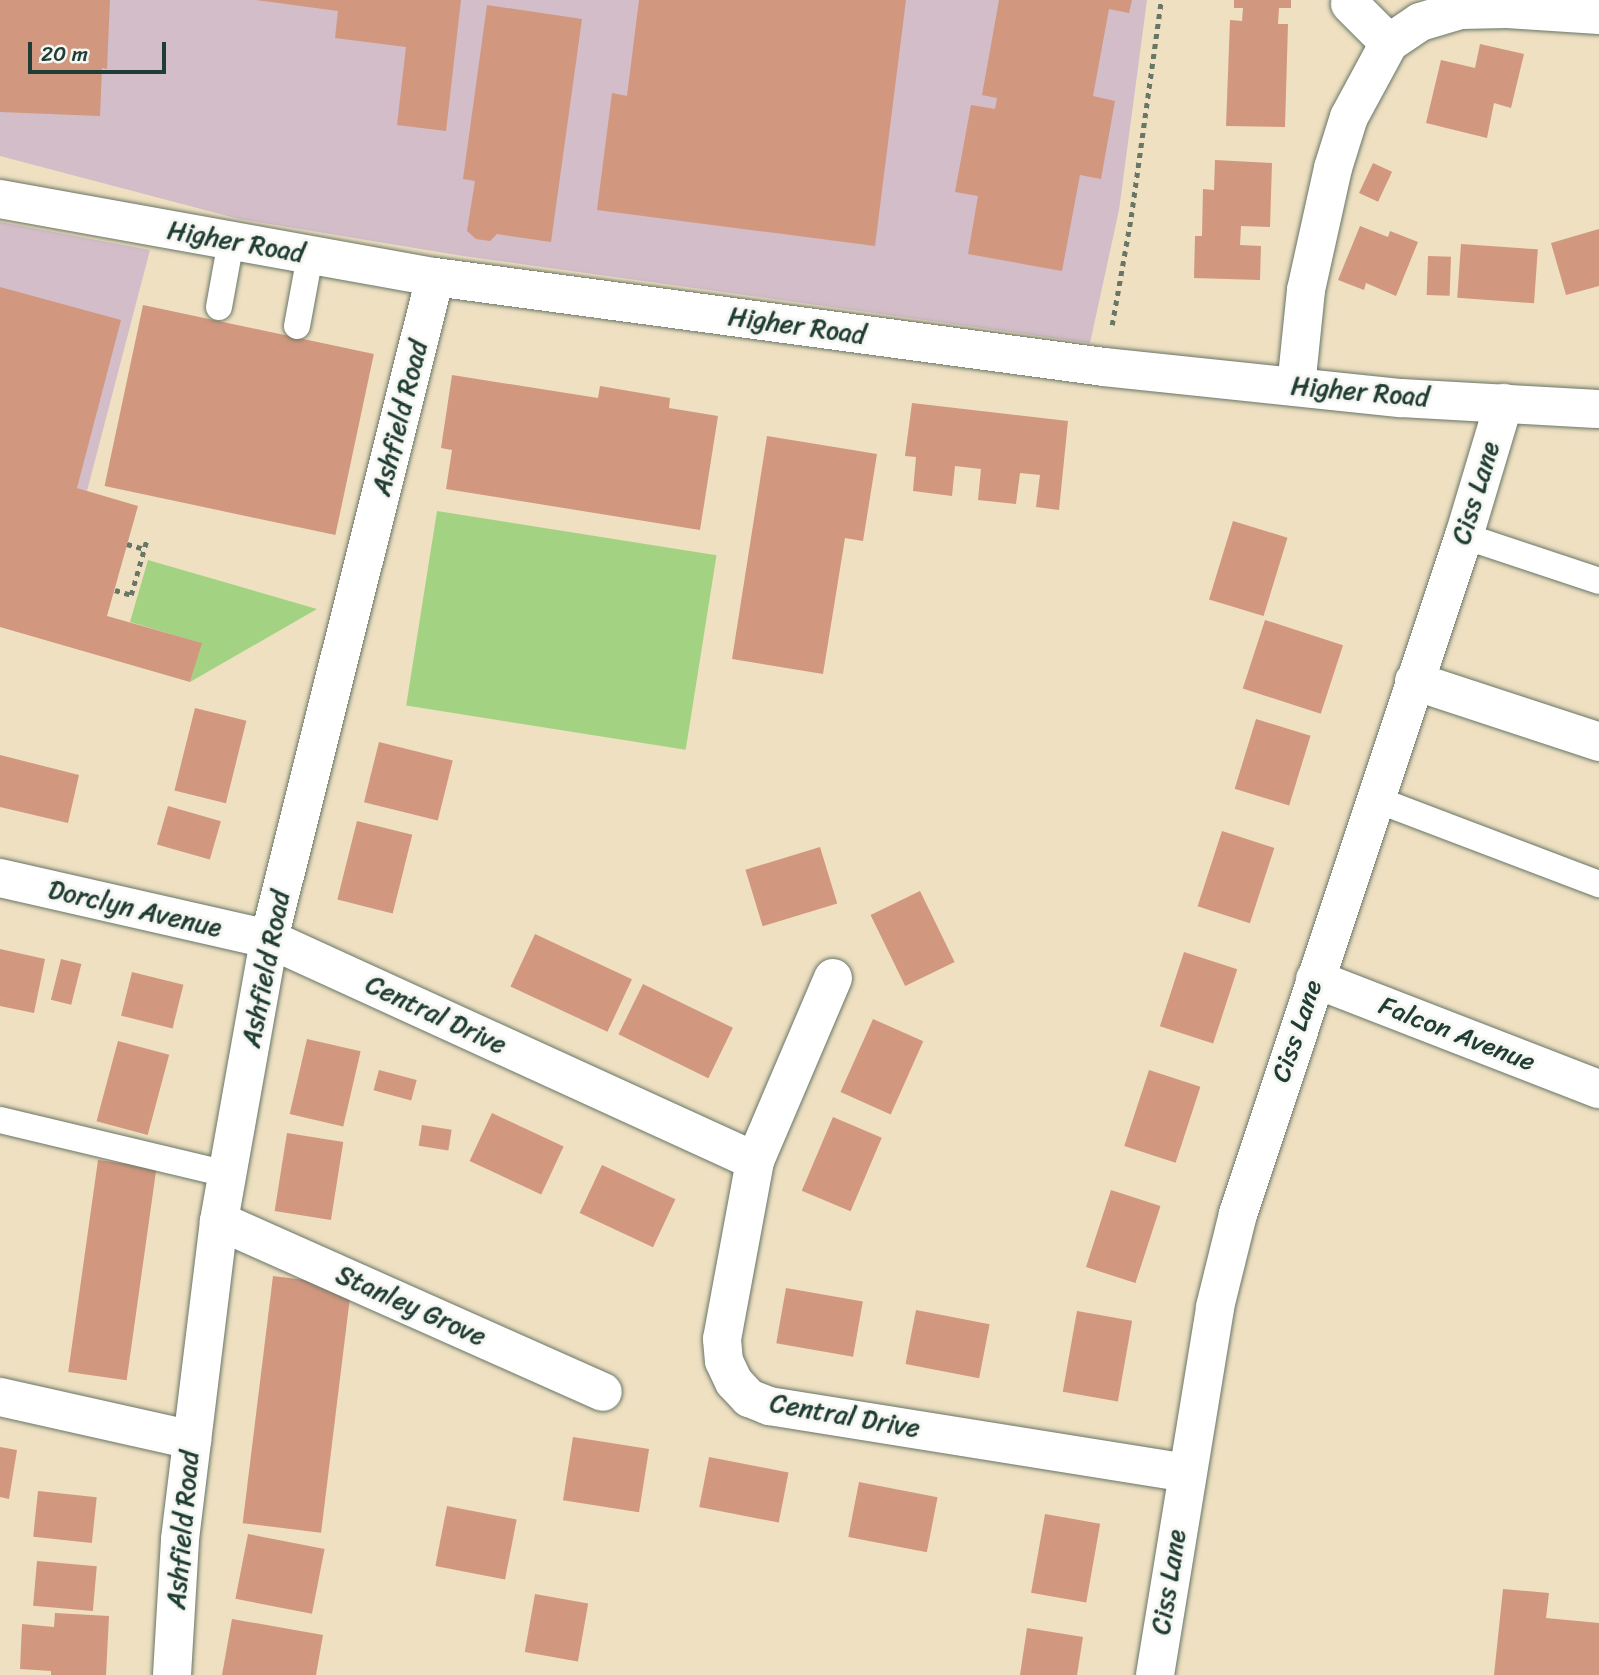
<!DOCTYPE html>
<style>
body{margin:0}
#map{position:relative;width:1599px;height:1675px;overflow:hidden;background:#efe0c2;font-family:Sriracha,sans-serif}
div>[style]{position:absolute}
.industrial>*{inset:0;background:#d2bdc8}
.green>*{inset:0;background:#a3d382;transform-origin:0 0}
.building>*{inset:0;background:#d2977f;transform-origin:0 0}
.path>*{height:4.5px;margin-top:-2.25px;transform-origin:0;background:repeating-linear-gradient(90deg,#687666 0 5px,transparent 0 10px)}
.roads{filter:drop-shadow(0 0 2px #687666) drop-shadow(0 0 2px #687666)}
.service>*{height:26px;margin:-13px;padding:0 13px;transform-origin:13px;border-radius:13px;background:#fff}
.minor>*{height:38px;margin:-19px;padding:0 19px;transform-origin:19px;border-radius:19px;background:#fff}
.tertiary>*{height:38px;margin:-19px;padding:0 19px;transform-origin:19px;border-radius:19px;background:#fff}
span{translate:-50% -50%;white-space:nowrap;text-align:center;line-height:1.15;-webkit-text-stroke:6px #f6f6f2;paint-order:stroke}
.street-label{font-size:26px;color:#1f3d34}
.scale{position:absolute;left:28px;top:42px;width:138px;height:32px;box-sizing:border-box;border:4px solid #1f3d34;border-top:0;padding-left:9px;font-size:21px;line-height:24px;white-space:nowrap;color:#1f3d34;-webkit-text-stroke:5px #f6f6f2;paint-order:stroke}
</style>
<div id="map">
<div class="industrial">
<i style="clip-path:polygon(0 0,1147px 0,1119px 210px,1090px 343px,463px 256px,239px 219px,0 156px)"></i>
<i style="clip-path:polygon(0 222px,150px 250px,87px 491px,17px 470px,0 528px)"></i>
</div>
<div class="green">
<i style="left:437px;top:511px;width:283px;height:197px;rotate:9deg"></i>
<i style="clip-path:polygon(148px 560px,317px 609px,190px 682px,201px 643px,130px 622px)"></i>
</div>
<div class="building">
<i style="clip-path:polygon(0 0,110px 0,107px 69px,102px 68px,100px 116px,0 112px)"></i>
<i style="clip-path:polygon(256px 0,461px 0,446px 131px,397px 125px,406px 47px,335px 38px,338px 11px)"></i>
<i style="clip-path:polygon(639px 0,906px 0,875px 246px,597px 210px,612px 93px,627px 96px)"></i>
<i style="clip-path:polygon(999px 0,1132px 0,1129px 13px,1109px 9px,1093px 96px,1115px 101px,1101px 179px,1080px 175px,1062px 271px,968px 254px,978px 196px,955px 192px,971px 105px,995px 109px,997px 98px,982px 95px)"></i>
<i style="clip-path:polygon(1234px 0,1291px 0,1291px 8px,1279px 8px,1278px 24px,1288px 24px,1285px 127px,1226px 126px,1230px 20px,1242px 21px,1243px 8px,1234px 8px)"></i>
<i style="clip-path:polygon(487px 5px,582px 19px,551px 242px,497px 234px,490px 241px,476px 239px,467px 231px,475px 181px,463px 179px)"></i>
<i style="clip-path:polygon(1480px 44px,1524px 54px,1511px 108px,1494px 103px,1487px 138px,1426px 123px,1441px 60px,1475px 68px)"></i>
<i style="clip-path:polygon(1215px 160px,1272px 163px,1270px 227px,1241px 226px,1240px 245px,1261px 246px,1260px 280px,1194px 278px,1195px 236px,1202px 236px,1203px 189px,1214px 190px)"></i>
<i style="left:1373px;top:163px;width:21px;height:33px;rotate:25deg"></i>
<i style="clip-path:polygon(1360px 226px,1388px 237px,1390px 231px,1418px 242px,1396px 296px,1366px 283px,1364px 290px,1338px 280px)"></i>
<i style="clip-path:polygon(1599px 229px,1599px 286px,1566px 295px,1551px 243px)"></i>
<i style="left:1461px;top:244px;width:77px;height:54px;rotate:4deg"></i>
<i style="left:1428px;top:256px;width:23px;height:39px;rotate:2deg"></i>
<i style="clip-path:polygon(0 287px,121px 320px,77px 488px,138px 506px,107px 616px,202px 643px,190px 682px,0 627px)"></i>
<i style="left:143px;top:305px;width:236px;height:185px;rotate:12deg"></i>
<i style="clip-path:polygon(452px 375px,598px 398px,600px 386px,670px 398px,669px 408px,718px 416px,700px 530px,446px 489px,452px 450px,441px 448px)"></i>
<i style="clip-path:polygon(912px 403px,1068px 421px,1059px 510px,1036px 507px,1040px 475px,1020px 473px,1016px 504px,978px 500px,981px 469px,955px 466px,952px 496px,913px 491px,916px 457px,905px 456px)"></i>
<i style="clip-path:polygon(767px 436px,877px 454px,863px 541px,845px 538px,823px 674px,732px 659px)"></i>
<i style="left:1233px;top:521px;width:57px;height:82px;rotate:17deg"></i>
<i style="left:1265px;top:620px;width:82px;height:72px;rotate:18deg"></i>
<i style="left:195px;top:708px;width:53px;height:85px;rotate:14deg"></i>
<i style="left:1256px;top:719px;width:57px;height:73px;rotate:17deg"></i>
<i style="left:379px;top:742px;width:76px;height:62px;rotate:14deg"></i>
<i style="clip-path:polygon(0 755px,79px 775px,68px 823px,0 807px)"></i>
<i style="left:168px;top:806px;width:55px;height:40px;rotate:16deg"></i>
<i style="left:357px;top:821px;width:57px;height:81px;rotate:14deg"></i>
<i style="left:1222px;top:831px;width:55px;height:79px;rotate:18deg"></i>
<i style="left:820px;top:847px;width:59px;height:78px;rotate:73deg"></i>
<i style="left:920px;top:891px;width:79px;height:55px;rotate:64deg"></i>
<i style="left:535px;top:934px;width:107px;height:58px;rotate:25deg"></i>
<i style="clip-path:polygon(0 949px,45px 959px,34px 1013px,0 1006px)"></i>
<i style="left:1184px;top:952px;width:56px;height:78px;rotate:18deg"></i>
<i style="left:61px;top:959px;width:21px;height:42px;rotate:14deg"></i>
<i style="left:132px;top:972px;width:53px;height:45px;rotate:14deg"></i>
<i style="left:643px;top:984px;width:100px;height:56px;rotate:26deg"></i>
<i style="left:873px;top:1019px;width:55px;height:80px;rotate:24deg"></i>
<i style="left:307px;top:1039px;width:55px;height:77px;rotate:13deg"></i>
<i style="left:118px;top:1041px;width:53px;height:83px;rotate:15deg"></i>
<i style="left:379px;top:1070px;width:39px;height:21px;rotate:15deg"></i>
<i style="left:1149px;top:1070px;width:54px;height:80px;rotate:18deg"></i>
<i style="left:492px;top:1113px;width:79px;height:53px;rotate:25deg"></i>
<i style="left:833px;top:1117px;width:53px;height:80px;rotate:23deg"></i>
<i style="left:422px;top:1125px;width:30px;height:21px;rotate:9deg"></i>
<i style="left:287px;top:1133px;width:57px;height:79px;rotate:9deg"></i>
<i style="left:98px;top:1160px;width:59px;height:214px;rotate:8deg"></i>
<i style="left:602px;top:1165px;width:81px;height:53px;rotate:25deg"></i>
<i style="left:1111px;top:1190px;width:52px;height:81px;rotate:18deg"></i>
<i style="left:273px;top:1276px;width:79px;height:249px;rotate:7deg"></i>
<i style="left:786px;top:1288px;width:78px;height:56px;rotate:10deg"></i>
<i style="left:916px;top:1310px;width:75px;height:55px;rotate:11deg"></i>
<i style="left:1077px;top:1311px;width:56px;height:82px;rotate:10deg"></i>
<i style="left:573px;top:1437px;width:77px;height:64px;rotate:9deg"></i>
<i style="clip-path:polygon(0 1447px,17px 1450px,9px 1499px,0 1497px)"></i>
<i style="left:709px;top:1457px;width:81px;height:51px;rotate:11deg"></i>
<i style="left:859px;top:1482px;width:80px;height:56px;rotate:11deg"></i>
<i style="left:38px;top:1491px;width:59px;height:46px;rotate:6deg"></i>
<i style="left:447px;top:1506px;width:71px;height:61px;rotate:11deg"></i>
<i style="left:1045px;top:1514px;width:56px;height:80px;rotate:10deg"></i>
<i style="left:248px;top:1534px;width:78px;height:66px;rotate:11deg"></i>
<i style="left:37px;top:1561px;width:60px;height:45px;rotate:5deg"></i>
<i style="clip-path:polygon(1503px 1589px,1549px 1593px,1546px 1618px,1599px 1623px,1599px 1675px,1494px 1675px)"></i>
<i style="left:535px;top:1594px;width:54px;height:59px;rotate:10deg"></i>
<i style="clip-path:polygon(55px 1613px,109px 1616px,106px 1675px,51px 1675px,51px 1671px,20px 1669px,22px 1624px,54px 1627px)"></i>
<i style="clip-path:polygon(232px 1619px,323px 1635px,316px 1675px,222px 1675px)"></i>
<i style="clip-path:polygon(1027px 1628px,1083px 1637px,1077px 1675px,1020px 1675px)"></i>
</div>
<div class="path">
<i style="left:1112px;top:325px;width:110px;rotate:-80deg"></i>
<i style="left:1131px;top:217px;width:219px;rotate:-82.1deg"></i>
<i style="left:127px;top:544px;width:18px;rotate:16deg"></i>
<i style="left:115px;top:590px;width:17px;rotate:17deg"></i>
<i style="left:131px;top:595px;width:58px;rotate:-74.1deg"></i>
</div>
<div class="roads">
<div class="service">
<i style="left:219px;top:307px;width:67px;rotate:-79.7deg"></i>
<i style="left:297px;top:326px;width:71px;rotate:-79.5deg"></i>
<i style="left:1464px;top:536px;width:142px;rotate:18.4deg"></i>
<i style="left:1375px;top:799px;width:240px;rotate:20.8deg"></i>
<i style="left:0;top:1120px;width:233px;rotate:13.4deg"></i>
</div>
<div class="minor">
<i style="left:1350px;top:4px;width:55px;rotate:45deg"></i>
<i style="left:1296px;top:387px;width:98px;rotate:-84.1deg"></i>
<i style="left:1306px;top:290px;width:125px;rotate:-77.5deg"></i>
<i style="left:1333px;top:168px;width:53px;rotate:-72.6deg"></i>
<i style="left:1349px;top:117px;width:84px;rotate:-61.6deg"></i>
<i style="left:1389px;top:43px;width:37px;rotate:-34deg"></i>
<i style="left:1420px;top:22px;width:42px;rotate:-16.7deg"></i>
<i style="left:1460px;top:10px;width:47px;rotate:-1.2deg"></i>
<i style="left:1507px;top:9px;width:92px;rotate:3.7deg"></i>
<i style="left:1414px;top:681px;width:195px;rotate:18.2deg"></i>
<i style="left:0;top:878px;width:276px;rotate:12.8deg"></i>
<i style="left:269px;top:939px;width:534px;rotate:24.55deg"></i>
<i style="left:833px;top:978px;width:199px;rotate:113.1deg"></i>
<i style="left:755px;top:1161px;width:181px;rotate:100.5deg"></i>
<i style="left:722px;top:1339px;width:22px;rotate:85deg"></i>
<i style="left:724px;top:1361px;width:23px;rotate:65deg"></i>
<i style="left:734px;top:1382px;width:22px;rotate:47deg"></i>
<i style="left:749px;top:1398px;width:22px;rotate:22deg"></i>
<i style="left:769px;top:1406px;width:422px;rotate:9.1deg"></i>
<i style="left:1315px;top:979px;width:305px;rotate:21.2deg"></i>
<i style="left:219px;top:1221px;width:420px;rotate:24deg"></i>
<i style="left:0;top:1397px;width:197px;rotate:12.6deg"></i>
<i style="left:172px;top:1675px;width:136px;rotate:-86.6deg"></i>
<i style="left:180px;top:1539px;width:320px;rotate:-83deg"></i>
<i style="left:219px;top:1221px;width:286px;rotate:-79.9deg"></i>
<i style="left:269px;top:939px;width:682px;rotate:-75.92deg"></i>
<i style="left:1155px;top:1675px;width:373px;rotate:-80.7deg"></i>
<i style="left:1215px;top:1307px;width:96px;rotate:-76.1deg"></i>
<i style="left:1238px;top:1214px;width:715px;rotate:-71.57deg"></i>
<i style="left:1464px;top:536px;width:139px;rotate:-73.3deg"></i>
</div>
<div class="tertiary">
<i style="left:0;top:199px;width:442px;rotate:10.2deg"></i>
<i style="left:435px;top:277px;width:675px;rotate:7.66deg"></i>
<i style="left:1104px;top:367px;width:299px;rotate:6deg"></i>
<i style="left:1401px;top:398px;width:198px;rotate:3.2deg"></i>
</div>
</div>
<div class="street-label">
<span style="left:236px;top:242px;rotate:10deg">Higher Road</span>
<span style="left:797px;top:326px;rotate:8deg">Higher Road</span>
<span style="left:1360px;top:392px;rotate:5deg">Higher Road</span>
<span style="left:400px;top:418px;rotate:-76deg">Ashfield Road</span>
<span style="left:1476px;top:493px;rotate:-73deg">Ciss Lane</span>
<span style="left:135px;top:909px;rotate:13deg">Dorclyn Avenue</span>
<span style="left:266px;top:969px;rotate:-79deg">Ashfield Road</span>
<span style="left:436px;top:1015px;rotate:25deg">Central Drive</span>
<span style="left:1297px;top:1031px;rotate:-71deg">Ciss Lane</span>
<span style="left:1457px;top:1034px;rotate:21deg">Falcon Avenue</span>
<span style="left:411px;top:1306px;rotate:24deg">Stanley Grove</span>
<span style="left:845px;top:1416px;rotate:10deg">Central Drive</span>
<span style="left:183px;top:1530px;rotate:-85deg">Ashfield Road</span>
<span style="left:1169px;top:1582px;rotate:-81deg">Ciss Lane</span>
</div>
<div class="scale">20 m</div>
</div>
